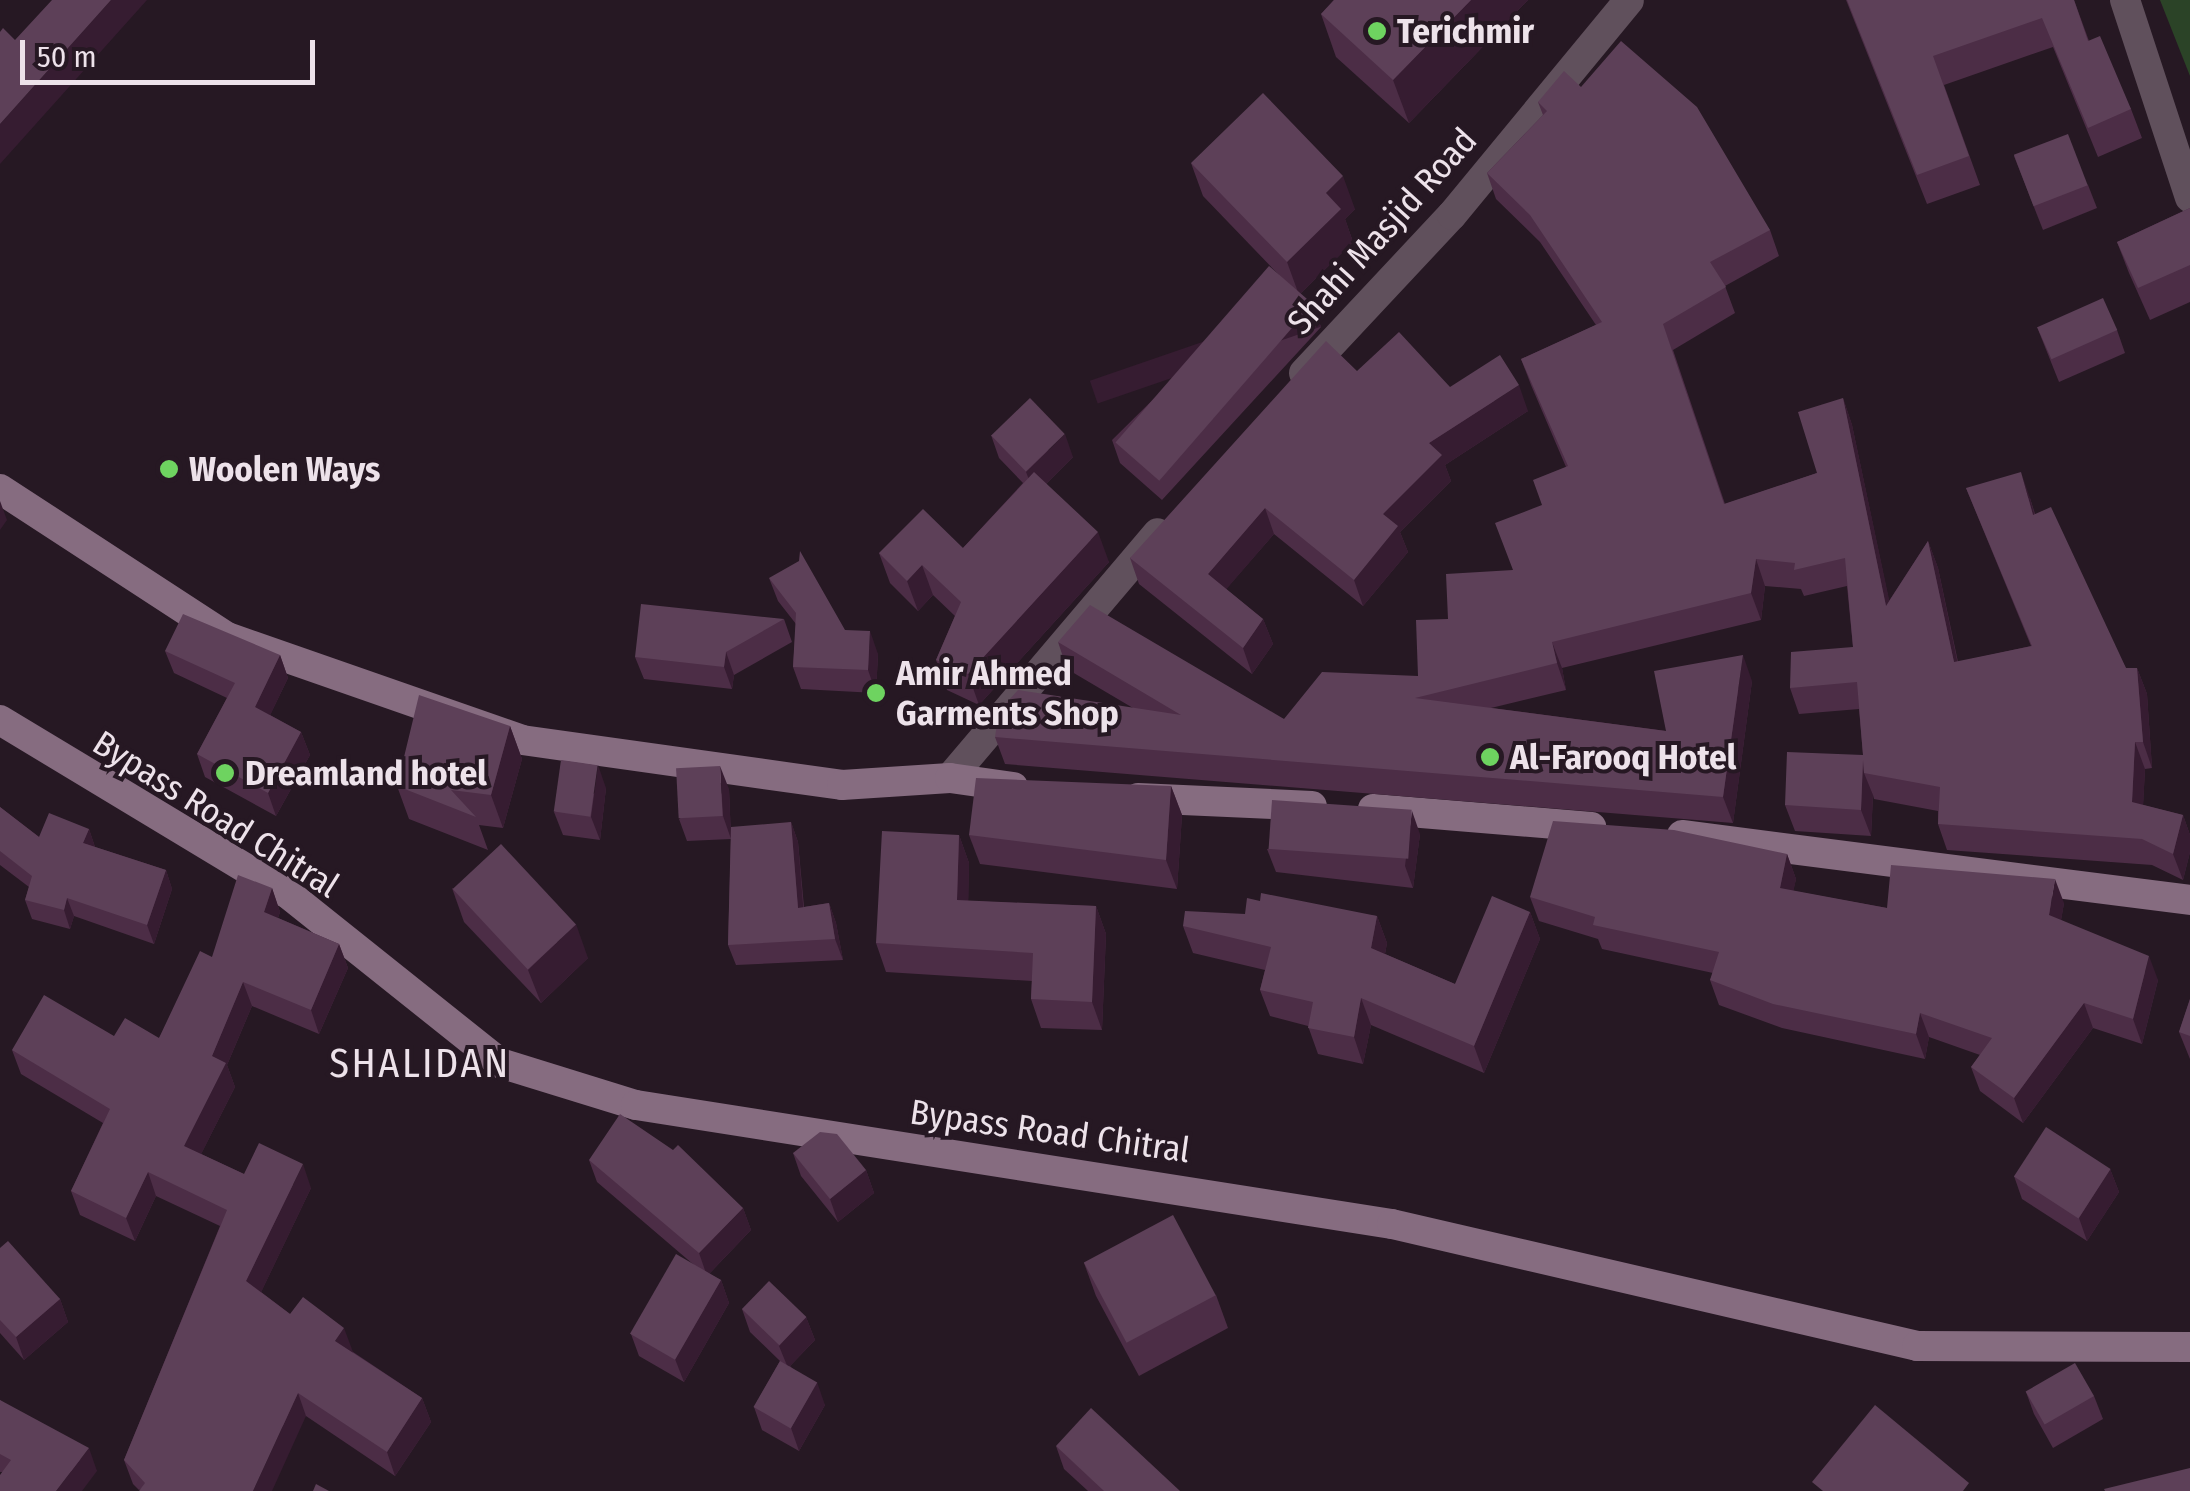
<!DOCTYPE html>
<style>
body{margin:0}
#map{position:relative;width:2190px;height:1491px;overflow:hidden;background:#261823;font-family:"Fira Sans Condensed",sans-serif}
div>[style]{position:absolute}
.green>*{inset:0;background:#2b4327}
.street>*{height:30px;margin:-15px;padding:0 15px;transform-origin:15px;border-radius:15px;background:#60505c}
.secondary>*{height:30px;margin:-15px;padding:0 15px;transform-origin:15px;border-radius:15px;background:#866c80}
.wall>*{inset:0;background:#4c2d46}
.shaded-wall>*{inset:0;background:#361c31;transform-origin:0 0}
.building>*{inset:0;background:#5d4058;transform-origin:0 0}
.dots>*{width:28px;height:28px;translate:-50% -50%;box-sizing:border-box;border:5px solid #261823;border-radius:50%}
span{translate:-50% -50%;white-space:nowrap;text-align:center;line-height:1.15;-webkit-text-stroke:8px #261823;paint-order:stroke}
.poi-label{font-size:35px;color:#ede2ea;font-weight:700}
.left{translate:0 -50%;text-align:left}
.street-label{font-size:35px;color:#ede2ea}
.quarter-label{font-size:40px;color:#ede2ea;letter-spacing:2.5px}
.scale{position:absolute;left:20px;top:40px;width:295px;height:45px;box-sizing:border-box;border:5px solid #ede2ea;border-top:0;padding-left:12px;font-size:30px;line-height:35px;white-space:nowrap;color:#ede2ea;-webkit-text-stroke:8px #261823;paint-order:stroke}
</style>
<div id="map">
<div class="green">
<i style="clip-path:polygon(2160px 0,2190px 0,2190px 76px)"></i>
</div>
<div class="street">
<i style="left:2125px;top:0;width:208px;rotate:71.8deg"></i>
<i style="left:1304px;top:373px;width:216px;rotate:-46.9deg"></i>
<i style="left:1452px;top:215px;width:278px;rotate:-50.5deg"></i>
<i style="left:950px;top:778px;width:321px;rotate:-49.7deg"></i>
</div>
<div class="secondary">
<i style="left:0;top:489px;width:271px;rotate:33.1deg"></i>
<i style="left:227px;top:637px;width:312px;rotate:19.2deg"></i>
<i style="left:522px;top:740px;width:323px;rotate:8deg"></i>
<i style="left:842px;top:785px;width:108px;rotate:-3.7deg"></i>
<i style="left:950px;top:778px;width:64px;rotate:8.1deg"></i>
<i style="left:0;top:720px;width:335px;rotate:31.1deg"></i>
<i style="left:287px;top:893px;width:273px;rotate:38.6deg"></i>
<i style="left:500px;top:1063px;width:142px;rotate:17.2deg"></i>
<i style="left:636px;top:1105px;width:765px;rotate:8.95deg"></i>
<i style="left:1392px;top:1224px;width:539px;rotate:13.08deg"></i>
<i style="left:1917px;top:1346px;width:273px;rotate:0.2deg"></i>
<i style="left:1138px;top:798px;width:174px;rotate:2.6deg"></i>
<i style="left:1373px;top:809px;width:219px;rotate:4.7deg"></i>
<i style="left:1682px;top:835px;width:512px;rotate:7.29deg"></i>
</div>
<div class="wall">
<i style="clip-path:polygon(1334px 0,1528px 0,1409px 123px,1336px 57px,1321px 14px)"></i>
<i style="clip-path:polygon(1846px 0,2074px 0,2089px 41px,2131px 109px,2142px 138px,2098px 157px,2053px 47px,1944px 85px,1980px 185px,1927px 204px)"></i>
<i style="clip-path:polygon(1581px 87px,1770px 230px,1779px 256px,1725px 286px,1735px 313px,1673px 350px,1725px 504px,1817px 473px,1843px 398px,1852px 425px,1889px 601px,1928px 541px,1938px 568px,1958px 662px,2031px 646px,1966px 488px,2030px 498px,2035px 514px,2126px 668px,2137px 668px,2147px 694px,2152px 768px,2145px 769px,2143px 805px,2183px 815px,2190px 835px,2190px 852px,2183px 880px,2152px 865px,1947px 850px,1938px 824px,1938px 811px,1874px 799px,1873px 795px,1871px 836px,1795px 831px,1785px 805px,1863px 755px,1859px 709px,1799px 714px,1790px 688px,1853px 647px,1847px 586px,1804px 596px,1801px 589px,1765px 586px,1761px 620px,1562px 668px,1566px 690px,1491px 708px,1666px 731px,1752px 681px,1733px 823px,1005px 764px,995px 737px,1133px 708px,1067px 669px,1058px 642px,1284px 719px,1418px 676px,1448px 619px,1513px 571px,1542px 506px,1566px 467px,1531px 385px,1521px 359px,1596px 325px,1540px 242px,1496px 199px,1487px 173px,1543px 115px,1538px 102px)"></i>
<i style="clip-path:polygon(2014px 156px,2088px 185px,2097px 208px,2043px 230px)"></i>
<i style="clip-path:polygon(1191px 163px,1355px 209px,1345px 219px,1353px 242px,1300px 294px,1313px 304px,1321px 327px,1162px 500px,1120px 463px,1112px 440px,1279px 275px,1203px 196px)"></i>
<i style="clip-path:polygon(2190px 208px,2190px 302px,2150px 320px,2129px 273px,2117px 242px)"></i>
<i style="clip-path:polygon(2037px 327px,2117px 330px,2125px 353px,2059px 382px)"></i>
<i style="clip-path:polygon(1450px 387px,1528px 411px,1445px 465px,1451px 481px,1400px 532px,1408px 552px,1363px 606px,1274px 534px,1226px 589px,1263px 619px,1273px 644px,1252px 674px,1139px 584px,1130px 558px)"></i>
<i style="clip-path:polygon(991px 435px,1073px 457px,1046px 484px,1109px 562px,979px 705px,947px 690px,936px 660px,955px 616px,933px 595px,918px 611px,890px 583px,879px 553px,963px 548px,1023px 483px,999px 458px)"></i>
<i style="clip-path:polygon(769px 578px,878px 654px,876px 693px,801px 689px,793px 667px,796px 624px,778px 601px)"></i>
<i style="clip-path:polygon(784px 619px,792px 642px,734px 675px,732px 689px,644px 679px,635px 657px)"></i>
<i style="clip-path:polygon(165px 651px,280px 655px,288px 678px,270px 715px,301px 732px,310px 755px,276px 816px,205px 777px,197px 754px,227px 698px,174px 673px)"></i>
<i style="clip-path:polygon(510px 726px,522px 759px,503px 828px,479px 825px,488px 850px,409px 819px,397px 786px)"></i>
<i style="clip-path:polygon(1171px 786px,1182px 815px,1177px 889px,980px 864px,969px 835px)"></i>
<i style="clip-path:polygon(606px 788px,600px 840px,563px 835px,554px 812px)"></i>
<i style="clip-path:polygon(729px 789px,731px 838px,791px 822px,798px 842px,804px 907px,829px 903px,836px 923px,843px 960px,736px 965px,728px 945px,731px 839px,687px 841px,679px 819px)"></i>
<i style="clip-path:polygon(0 807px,39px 837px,89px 829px,95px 847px,166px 870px,172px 889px,154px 944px,74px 916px,70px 929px,32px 919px,25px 900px,29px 887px,0 865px)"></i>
<i style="clip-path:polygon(1420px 834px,1413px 888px,1276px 872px,1267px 849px)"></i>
<i style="clip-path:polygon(959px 835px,969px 863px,968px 901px,1096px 906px,1106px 934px,1102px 1030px,1041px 1028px,1031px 999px,1032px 981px,886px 972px,876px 943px)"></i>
<i style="clip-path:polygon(1787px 854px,1796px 879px,1793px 891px,1887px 908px,2064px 903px,2061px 920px,2158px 980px,2142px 1044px,2093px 1028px,2023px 1123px,1980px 1091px,1971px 1067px,1980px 1055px,1929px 1037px,1925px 1059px,1782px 1028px,1719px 1005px,1710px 980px,1713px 973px,1602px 949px,1598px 939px,1539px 921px,1530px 897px)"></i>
<i style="clip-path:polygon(272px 888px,280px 912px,278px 918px,339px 944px,348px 968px,319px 1034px,252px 1006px,227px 1065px,235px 1087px,201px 1154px,244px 1174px,311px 1188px,261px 1292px,290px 1314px,353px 1352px,422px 1398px,431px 1422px,395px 1476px,306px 1416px,139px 1490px,133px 1484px,124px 1460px,220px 1226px,156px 1196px,135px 1241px,80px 1215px,71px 1191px,103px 1123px,21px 1074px,12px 1050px,114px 1036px,159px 1038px,212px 957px)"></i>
<i style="clip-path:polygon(452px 888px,588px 958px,541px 1003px,464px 922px)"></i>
<i style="clip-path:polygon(1260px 901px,1377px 916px,1387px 943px,1385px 954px,1455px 984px,1530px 912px,1540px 939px,1484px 1073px,1371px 1025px,1363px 1064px,1318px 1054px,1308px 1026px,1270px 1016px,1260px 990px,1265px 970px,1193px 953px,1183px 926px,1245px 914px)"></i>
<i style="clip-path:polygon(2190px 999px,2190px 1059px,2179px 1032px)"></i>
<i style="clip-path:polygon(793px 1153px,866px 1170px,874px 1193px,838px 1222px,801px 1176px)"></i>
<i style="clip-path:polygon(589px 1160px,743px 1208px,751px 1230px,709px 1274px,721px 1280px,729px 1303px,684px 1382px,639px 1356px,631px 1334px,694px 1265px,597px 1182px)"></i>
<i style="clip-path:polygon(2110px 1169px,2119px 1192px,2087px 1241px,2022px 1199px,2014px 1176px)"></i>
<i style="clip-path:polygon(0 1248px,60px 1299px,68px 1322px,24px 1360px,0 1333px)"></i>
<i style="clip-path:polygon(1084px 1263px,1216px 1295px,1228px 1328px,1139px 1376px,1096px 1296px)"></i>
<i style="clip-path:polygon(742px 1309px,806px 1317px,815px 1340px,790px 1366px,825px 1405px,799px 1451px,762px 1430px,754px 1407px,780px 1361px,750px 1332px)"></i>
<i style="clip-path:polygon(2026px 1392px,2094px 1396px,2103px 1419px,2053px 1448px,2034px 1414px)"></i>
<i style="clip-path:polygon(0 1400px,97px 1471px,0 1472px)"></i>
<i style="clip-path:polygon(1056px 1446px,1180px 1491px,1088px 1491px,1064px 1469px)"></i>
</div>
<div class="shaded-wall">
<i style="clip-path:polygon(111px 0,147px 0,0 164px,0 124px)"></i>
<i style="clip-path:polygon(1471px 0,1528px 0,1409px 123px,1393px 80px)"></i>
<i style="clip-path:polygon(1343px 176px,1355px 209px,1345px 219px,1353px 242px,1299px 295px,1287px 262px,1326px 193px)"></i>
<i style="left:1313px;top:304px;width:24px;height:236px;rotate:71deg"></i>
<i style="clip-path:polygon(1519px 385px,1528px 411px,1445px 465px,1451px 481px,1400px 532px,1408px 552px,1363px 606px,1354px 580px,1383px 514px,1429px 443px)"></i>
<i style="clip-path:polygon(1843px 398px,1852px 425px,1896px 632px,1886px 606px)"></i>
<i style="clip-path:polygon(1065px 434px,1073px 457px,1035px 495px,1026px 472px)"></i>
<i style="clip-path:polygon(2021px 472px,2030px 498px,2042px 542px,2033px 515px)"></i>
<i style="clip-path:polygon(0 501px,7px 520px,0 530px)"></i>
<i style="clip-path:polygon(1265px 508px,1274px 534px,1217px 600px,1208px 574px)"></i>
<i style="clip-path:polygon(1098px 532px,1109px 562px,979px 705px,968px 674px)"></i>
<i style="clip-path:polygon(1928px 541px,1938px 568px,1963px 689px,1954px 662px)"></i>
<i style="clip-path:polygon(1756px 559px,1765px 586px,1761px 620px,1751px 593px)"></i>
<i style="clip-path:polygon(922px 565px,933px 595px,918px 611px,907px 581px)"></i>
<i style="clip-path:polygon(1263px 619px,1273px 644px,1252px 674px,1243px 648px)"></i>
<i style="clip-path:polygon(870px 631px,878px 654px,876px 693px,868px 670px)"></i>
<i style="clip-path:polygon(1552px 642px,1562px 668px,1566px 690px,1557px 663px)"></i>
<i style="clip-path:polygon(726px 652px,734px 675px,732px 689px,724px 667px)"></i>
<i style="clip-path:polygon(280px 655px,288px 678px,263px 730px,255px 707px)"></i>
<i style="clip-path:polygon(1743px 655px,1752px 681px,1733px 823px,1723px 797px)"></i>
<i style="clip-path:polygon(2137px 668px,2147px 694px,2152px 768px,2143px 742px)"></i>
<i style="clip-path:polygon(510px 726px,522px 759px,503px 828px,491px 795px)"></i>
<i style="clip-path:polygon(301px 732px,310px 755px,276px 816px,268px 793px)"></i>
<i style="clip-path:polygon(2135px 742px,2145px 769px,2142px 828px,2132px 802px)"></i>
<i style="clip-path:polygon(1863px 760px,1864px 773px,1873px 795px,1871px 836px,1861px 810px)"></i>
<i style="clip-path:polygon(598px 765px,606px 788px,600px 840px,591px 817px)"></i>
<i style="clip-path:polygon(720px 766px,729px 789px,731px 839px,723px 816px)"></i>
<i style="clip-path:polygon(1171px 786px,1182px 815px,1177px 889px,1166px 860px)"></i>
<i style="clip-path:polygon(1412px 811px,1420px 834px,1413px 888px,1405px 866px)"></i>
<i style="clip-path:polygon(2183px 815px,2190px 835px,2190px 852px,2183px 880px,2173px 854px)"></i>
<i style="clip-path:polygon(791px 822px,798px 842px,805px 929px,798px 908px)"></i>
<i style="clip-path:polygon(89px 829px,95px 847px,83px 843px)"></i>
<i style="clip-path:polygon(959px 835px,969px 863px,968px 929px,957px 900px)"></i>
<i style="clip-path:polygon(1787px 854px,1796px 879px,1789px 912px,1780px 888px)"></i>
<i style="clip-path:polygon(166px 870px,172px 889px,154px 944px,147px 925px)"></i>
<i style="clip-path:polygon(2055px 879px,2064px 903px,2058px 939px,2049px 915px)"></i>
<i style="clip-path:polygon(272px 888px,280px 912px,272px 936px,264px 912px)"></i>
<i style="clip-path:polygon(67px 898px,74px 916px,70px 929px,64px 910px)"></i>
<i style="clip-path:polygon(829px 903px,836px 923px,843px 960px,835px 939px)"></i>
<i style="clip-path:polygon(1096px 906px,1106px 934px,1102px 1030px,1092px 1002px)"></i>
<i style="clip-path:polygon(1530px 912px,1540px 939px,1484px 1073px,1474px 1046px)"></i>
<i style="clip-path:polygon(1377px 916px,1387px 943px,1381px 975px,1371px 948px)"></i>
<i style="clip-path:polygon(576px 924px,588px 958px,541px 1003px,528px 970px)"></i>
<i style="clip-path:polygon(339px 944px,348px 968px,319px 1034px,311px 1010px)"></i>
<i style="clip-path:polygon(2149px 956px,2158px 980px,2142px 1044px,2133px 1019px)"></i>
<i style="clip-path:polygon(243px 982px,252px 1006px,227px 1065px,235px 1087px,193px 1170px,184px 1146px,212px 1056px)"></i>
<i style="clip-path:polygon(1361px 998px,1371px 1025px,1363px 1064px,1354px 1037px)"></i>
<i style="clip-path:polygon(2084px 1003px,2093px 1028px,2023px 1123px,2014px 1098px)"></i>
<i style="clip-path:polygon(1920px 1013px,1929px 1037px,1925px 1059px,1916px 1034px)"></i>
<i style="clip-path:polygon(303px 1164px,311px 1188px,255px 1305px,246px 1281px)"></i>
<i style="clip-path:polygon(2110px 1169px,2119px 1192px,2087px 1241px,2079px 1218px)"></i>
<i style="clip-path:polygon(866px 1170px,874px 1193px,838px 1222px,830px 1199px)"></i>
<i style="clip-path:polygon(148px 1172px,156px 1196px,135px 1241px,126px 1218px)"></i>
<i style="clip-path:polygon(743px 1208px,751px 1230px,707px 1276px,699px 1253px)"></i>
<i style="clip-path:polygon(721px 1280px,729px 1303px,684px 1382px,675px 1359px)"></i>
<i style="clip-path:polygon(60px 1299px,68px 1322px,24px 1360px,16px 1337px)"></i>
<i style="clip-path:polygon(806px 1317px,815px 1340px,788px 1368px,779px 1346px)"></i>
<i style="clip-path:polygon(344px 1328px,353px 1352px,343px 1365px,335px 1341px)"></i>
<i style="clip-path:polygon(817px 1382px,825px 1405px,799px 1451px,791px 1428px)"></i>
<i style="clip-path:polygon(298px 1393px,306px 1416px,272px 1491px,253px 1491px)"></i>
<i style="clip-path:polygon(422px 1398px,431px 1422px,395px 1476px,387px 1452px)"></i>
<i style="clip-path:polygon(89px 1448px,97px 1471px,82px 1491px,56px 1491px)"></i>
</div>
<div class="building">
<i style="clip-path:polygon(52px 0,111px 0,0 124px,0 32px,3px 28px,15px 40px)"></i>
<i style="clip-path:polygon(1334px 0,1471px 0,1393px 80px,1321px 14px)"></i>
<i style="clip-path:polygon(1847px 0,2074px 0,2088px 41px,2100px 36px,2131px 109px,2088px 128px,2042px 18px,1933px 56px,1969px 156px,1917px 175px)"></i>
<i style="clip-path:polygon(1621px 41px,1697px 107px,1770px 230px,1710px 262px,1726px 287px,1663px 324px,1724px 504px,1817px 473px,1798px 412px,1843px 398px,1886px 606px,1928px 541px,1954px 662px,2032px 646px,1966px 488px,2021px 472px,2033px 515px,2051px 507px,2126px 668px,2137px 668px,2143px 742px,2135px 742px,2132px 802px,2183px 815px,2173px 854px,2142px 839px,1938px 824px,1940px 787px,1864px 773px,1863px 760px,1861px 810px,1785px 805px,1787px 752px,1863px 755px,1857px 682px,1790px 688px,1791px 652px,1853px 647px,1845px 558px,1794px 570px,1795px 563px,1756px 559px,1751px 593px,1552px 642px,1557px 663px,1415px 698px,1666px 731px,1654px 671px,1743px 655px,1723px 797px,995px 737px,999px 711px,1018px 690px,1181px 715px,1058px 642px,1090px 605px,1284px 719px,1322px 672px,1418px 676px,1416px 620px,1448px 619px,1446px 574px,1513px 570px,1495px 523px,1542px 505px,1533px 480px,1568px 466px,1521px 359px,1602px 322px,1530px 215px,1487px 173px,1547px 111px,1538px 102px,1564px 71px,1581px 87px)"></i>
<i style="clip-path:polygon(1263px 93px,1343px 176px,1326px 193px,1341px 209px,1287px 262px,1191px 163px)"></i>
<i style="left:2068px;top:134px;width:55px;height:58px;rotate:69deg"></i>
<i style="clip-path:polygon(2190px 208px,2190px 265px,2138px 288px,2117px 242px)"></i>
<i style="left:1269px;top:266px;width:58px;height:234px;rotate:41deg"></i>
<i style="left:2103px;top:298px;width:35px;height:72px;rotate:66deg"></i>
<i style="clip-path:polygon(1399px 332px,1450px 387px,1500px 355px,1519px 385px,1429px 443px,1442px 455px,1383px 514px,1398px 526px,1354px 580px,1265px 508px,1208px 574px,1263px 619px,1243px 648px,1130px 558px,1326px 341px,1357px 371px)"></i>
<i style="left:1030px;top:398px;width:50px;height:54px;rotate:46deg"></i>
<i style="clip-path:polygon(1034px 472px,1098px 532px,968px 674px,936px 660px,961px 602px,922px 565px,907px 581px,879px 553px,923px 509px,963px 548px)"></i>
<i style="clip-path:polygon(800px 551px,845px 630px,870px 631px,868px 670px,793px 667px,796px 613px,769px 578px,799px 561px)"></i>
<i style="clip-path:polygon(641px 604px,784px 619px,726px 652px,724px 667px,635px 657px)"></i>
<i style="clip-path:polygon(183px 614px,280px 655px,255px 707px,301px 732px,268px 793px,197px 754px,235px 683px,165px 651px)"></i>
<i style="clip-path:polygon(419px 695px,510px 726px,491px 795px,451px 790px,476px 817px,397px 786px)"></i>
<i style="left:561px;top:760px;width:37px;height:52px;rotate:8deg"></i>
<i style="left:720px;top:766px;width:50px;height:44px;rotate:87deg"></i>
<i style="clip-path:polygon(976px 778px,1171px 786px,1166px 860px,969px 835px)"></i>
<i style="left:1272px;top:800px;width:140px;height:49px;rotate:4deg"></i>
<i style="clip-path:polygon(0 807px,39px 837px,49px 813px,89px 829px,83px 843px,166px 870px,147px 925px,67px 898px,64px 910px,25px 900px,32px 876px,0 851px)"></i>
<i style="clip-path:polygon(1553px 821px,1674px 830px,1787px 854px,1780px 888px,1887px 908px,1891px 865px,2055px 879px,2049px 915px,2149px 956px,2133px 1019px,2084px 1003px,2014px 1098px,1971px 1067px,1992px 1038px,1920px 1013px,1916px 1034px,1773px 1004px,1710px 980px,1719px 952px,1593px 925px,1595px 917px,1530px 897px)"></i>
<i style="clip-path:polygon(791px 822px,798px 908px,829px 903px,835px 939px,728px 945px,731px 827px)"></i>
<i style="clip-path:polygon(882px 831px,959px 835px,957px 900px,1096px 906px,1092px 1002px,1031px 999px,1033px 953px,876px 943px)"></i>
<i style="left:501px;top:844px;width:110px;height:66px;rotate:47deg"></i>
<i style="clip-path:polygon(238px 875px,272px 888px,264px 912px,339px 944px,311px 1010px,243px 982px,212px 1056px,226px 1063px,184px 1146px,244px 1174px,259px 1143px,303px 1164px,246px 1281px,290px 1314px,303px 1297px,344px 1328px,335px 1341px,422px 1398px,387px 1452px,298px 1393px,253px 1491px,139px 1491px,145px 1483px,124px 1460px,227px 1210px,148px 1172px,126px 1218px,71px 1191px,110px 1109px,12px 1050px,44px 995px,114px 1036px,125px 1018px,159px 1038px,200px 951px,212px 957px)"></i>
<i style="clip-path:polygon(1261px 893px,1377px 916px,1371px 948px,1455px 984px,1492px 896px,1530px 912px,1474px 1046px,1361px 998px,1354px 1037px,1308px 1028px,1313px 1002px,1260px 990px,1271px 947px,1183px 926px,1185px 911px,1245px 914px,1247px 898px,1260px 901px)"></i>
<i style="clip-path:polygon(2190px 999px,2190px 1036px,2179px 1032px)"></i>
<i style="clip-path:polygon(620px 1114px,673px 1150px,678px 1145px,743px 1208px,699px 1253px,589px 1160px)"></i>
<i style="left:2046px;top:1127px;width:77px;height:59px;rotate:33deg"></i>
<i style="clip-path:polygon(820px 1132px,837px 1134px,866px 1170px,830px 1199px,793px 1153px)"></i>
<i style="left:1173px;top:1215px;width:91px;height:101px;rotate:62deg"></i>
<i style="clip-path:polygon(8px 1241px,60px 1299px,16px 1337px,0 1320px,0 1248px)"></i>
<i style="left:676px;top:1254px;width:52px;height:92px;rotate:30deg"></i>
<i style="left:769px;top:1281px;width:52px;height:39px;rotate:44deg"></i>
<i style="left:780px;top:1361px;width:43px;height:53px;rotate:30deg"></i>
<i style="left:2075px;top:1363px;width:38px;height:57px;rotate:60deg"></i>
<i style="clip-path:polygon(0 1400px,89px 1448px,56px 1491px,0 1491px,0 1475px,11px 1460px,0 1454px)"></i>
<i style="clip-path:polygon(1875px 1405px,1969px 1483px,1963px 1491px,1823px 1491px,1812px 1482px)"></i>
<i style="clip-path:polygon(1091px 1408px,1180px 1491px,1104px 1491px,1056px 1446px)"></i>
<i style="clip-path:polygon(2190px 1468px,2190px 1491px,2105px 1491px,2104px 1489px)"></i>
<i style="clip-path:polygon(316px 1484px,329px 1491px,313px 1491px)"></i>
</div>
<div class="dots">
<i style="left:1377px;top:31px;background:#6ed360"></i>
<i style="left:169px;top:469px;background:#6ed360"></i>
<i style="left:876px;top:693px;background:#6ed360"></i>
<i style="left:1490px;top:757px;background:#6ed360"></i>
<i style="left:225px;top:773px;background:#6ed360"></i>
</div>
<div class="poi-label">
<span class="left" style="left:1397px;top:31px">Terichmir</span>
<span class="left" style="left:189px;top:469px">Woolen Ways</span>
<span class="left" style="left:896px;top:693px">Amir Ahmed<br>Garments Shop</span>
<span class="left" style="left:1510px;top:757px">Al-Farooq Hotel</span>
<span class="left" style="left:245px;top:773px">Dreamland hotel</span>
</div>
<div class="street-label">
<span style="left:1382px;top:231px;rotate:-48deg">Shahi Masjid Road</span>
<span style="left:216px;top:814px;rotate:32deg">Bypass Road Chitral</span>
<span style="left:1050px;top:1131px;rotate:8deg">Bypass Road Chitral</span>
</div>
<div class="quarter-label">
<span style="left:420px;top:1064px">SHALIDAN</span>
</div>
<div class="scale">50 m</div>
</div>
